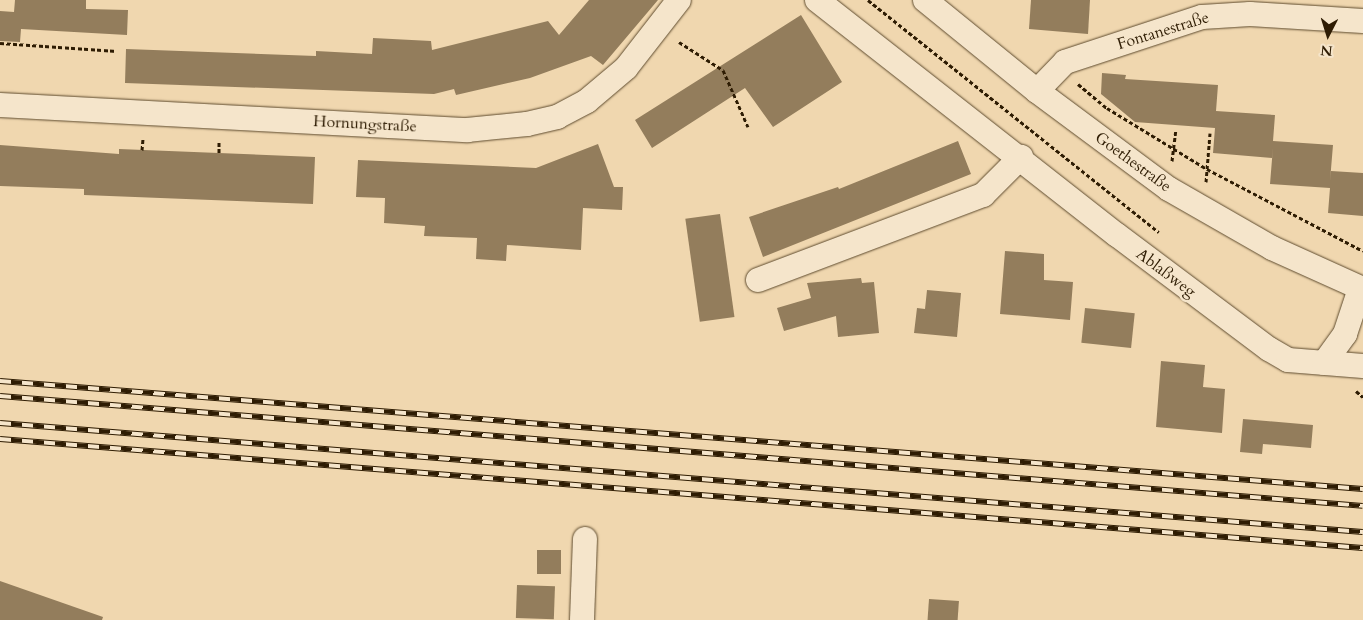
<!DOCTYPE html>
<meta charset="utf-8">
<style>
body{margin:0}
#map{position:relative;width:1363px;height:620px;overflow:hidden;background:#f0d7af;font-family:Cardo,serif}
div>[style]{position:absolute}
.building>*{inset:0;background:#937d5c;transform-origin:0 0}
.path>*{height:3px;margin-top:-1.5px;transform-origin:0;background:repeating-linear-gradient(90deg,#2e1c03 0 4px,transparent 0 6.5px)}
.roads{filter:drop-shadow(0 0 1px #5e4b2e) drop-shadow(0 0 1px #5e4b2e)}
.minor>*{height:24px;margin:-12px;padding:0 12px;transform-origin:12px;border-radius:12px;background:#f5e5cb}
.rail>*{height:5.5px;margin-top:-2.75px;transform-origin:0;background:repeating-linear-gradient(90deg,#f5e5cb 0 11px,#2e1c03 0 22px);box-sizing:border-box;border-block:1px solid #2e1c03}
span{translate:-50% -50%;white-space:nowrap;text-align:center;line-height:1.15;-webkit-text-stroke:5px #f5e5cb;paint-order:stroke}
.street-label{font-size:16px;color:#2e1c03}
.north{position:absolute;left:1303px;top:10px;width:50px;height:50px;-webkit-text-stroke:4px #f5e5cb;paint-order:stroke;rotate:185deg;font-size:14px;font-weight:700;line-height:20px;text-align:center;color:#2e1c03}
.north::after{content:'';display:block;margin:auto;width:18px;height:22px;background:#2e1c03;clip-path:polygon(50% 0,100% 100%,50% 72%,0 100%)}
</style>
<div id="map">
<div class="building">
<i style="clip-path:polygon(15px 0,86px 0,86px 9px,128px 10px,127px 35px,21px 29px,20px 42px,0 41px,0 11px,14px 12px)"></i>
<i style="clip-path:polygon(589px 0,658px 0,603px 65px,591px 56px,530px 78px,456px 95px,454px 89px,434px 94px,125px 83px,126px 49px,316px 56px,316px 51px,372px 54px,373px 38px,431px 41px,432px 50px,548px 21px,559px 35px)"></i>
<i style="clip-path:polygon(1031px 0,1090px 0,1088px 34px,1029px 29px)"></i>
<i style="clip-path:polygon(801px 15px,842px 82px,773px 127px,745px 88px,652px 148px,635px 120px)"></i>
<i style="clip-path:polygon(1102px 73px,1126px 75px,1125px 79px,1218px 85px,1216px 111px,1275px 115px,1273px 141px,1333px 145px,1330px 181px,1331px 171px,1363px 173px,1363px 216px,1328px 213px,1330px 188px,1270px 184px,1273px 147px,1272px 158px,1213px 153px,1215px 128px,1135px 122px,1101px 94px)"></i>
<i style="clip-path:polygon(958px 141px,971px 174px,763px 257px,749px 217px,838px 187px,839px 189px)"></i>
<i style="clip-path:polygon(598px 144px,614px 187px,623px 187px,622px 210px,583px 208px,581px 250px,507px 245px,506px 261px,476px 259px,477px 238px,424px 236px,425px 226px,384px 223px,385px 198px,356px 197px,358px 160px,536px 168px)"></i>
<i style="clip-path:polygon(0 145px,119px 154px,119px 149px,315px 157px,313px 204px,84px 195px,84px 189px,0 186px)"></i>
<i style="left:720px;top:214px;width:104px;height:35px;rotate:82deg"></i>
<i style="clip-path:polygon(1005px 251px,1044px 254px,1044px 280px,1073px 282px,1070px 320px,1000px 314px)"></i>
<i style="clip-path:polygon(861px 278px,862px 283px,874px 282px,879px 333px,838px 337px,836px 316px,784px 331px,777px 308px,811px 298px,807px 283px)"></i>
<i style="clip-path:polygon(927px 290px,961px 293px,957px 337px,914px 333px,917px 308px,925px 309px)"></i>
<i style="left:1085px;top:308px;width:50px;height:35px;rotate:6deg"></i>
<i style="clip-path:polygon(1161px 361px,1205px 365px,1203px 387px,1225px 389px,1222px 433px,1156px 427px)"></i>
<i style="clip-path:polygon(1243px 419px,1313px 425px,1311px 448px,1263px 444px,1262px 454px,1240px 452px)"></i>
<i style="left:537px;top:550px;width:24px;height:24px"></i>
<i style="clip-path:polygon(0 581px,103px 617px,102px 620px,0 620px)"></i>
<i style="left:517px;top:585px;width:38px;height:33px;rotate:2deg"></i>
<i style="left:929px;top:599px;width:30px;height:21px;rotate:4deg"></i>
</div>
<div class="path">
<i style="left:868px;top:0;width:372px;rotate:38.6deg"></i>
<i style="left:679px;top:42px;width:52px;rotate:32.5deg"></i>
<i style="left:723px;top:70px;width:62px;rotate:66.3deg"></i>
<i style="left:0;top:43px;width:117px;rotate:3.9deg"></i>
<i style="left:1078px;top:84px;width:38px;rotate:40deg"></i>
<i style="left:1107px;top:108px;width:117px;rotate:31.4deg"></i>
<i style="left:1207px;top:169px;width:176px;rotate:27.7deg"></i>
<i style="left:142px;top:150px;width:12px;rotate:-85deg"></i>
<i style="left:219px;top:153px;width:12px;rotate:-90deg"></i>
<i style="left:1172px;top:161px;width:32px;rotate:-83deg"></i>
<i style="left:1206px;top:182px;width:49px;rotate:-85.3deg"></i>
<i style="left:1356px;top:391px;width:9px;rotate:41deg"></i>
</div>
<div class="roads">
<div class="minor">
<i style="left:817px;top:0;width:381px;rotate:38.1deg"></i>
<i style="left:1117px;top:235px;width:190px;rotate:36.9deg"></i>
<i style="left:1269px;top:349px;width:22px;rotate:30deg"></i>
<i style="left:1288px;top:360px;width:75px;rotate:4.6deg"></i>
<i style="left:925px;top:0;width:144px;rotate:39.1deg"></i>
<i style="left:1037px;top:91px;width:164px;rotate:36.6deg"></i>
<i style="left:1169px;top:189px;width:119px;rotate:29.8deg"></i>
<i style="left:1272px;top:248px;width:100px;rotate:24.3deg"></i>
<i style="left:1037px;top:91px;width:40px;rotate:-46deg"></i>
<i style="left:1065px;top:62px;width:144px;rotate:-18.2deg"></i>
<i style="left:1202px;top:17px;width:48px;rotate:-3.6deg"></i>
<i style="left:1250px;top:14px;width:113px;rotate:3.5deg"></i>
<i style="left:0;top:105px;width:468px;rotate:3.1deg"></i>
<i style="left:467px;top:130px;width:60px;rotate:-5.7deg"></i>
<i style="left:527px;top:124px;width:31px;rotate:-13deg"></i>
<i style="left:557px;top:117px;width:34px;rotate:-28deg"></i>
<i style="left:587px;top:101px;width:51px;rotate:-40.2deg"></i>
<i style="left:626px;top:68px;width:86px;rotate:-52.1deg"></i>
<i style="left:758px;top:280px;width:241px;rotate:-20.7deg"></i>
<i style="left:983px;top:195px;width:54px;rotate:-45deg"></i>
<i style="left:1324px;top:363px;width:36px;rotate:-54deg"></i>
<i style="left:1345px;top:334px;width:47px;rotate:-71.6deg"></i>
<i style="left:582px;top:620px;width:81px;rotate:-87.9deg"></i>
</div>
</div>
<div class="rail">
<i style="left:0;top:381px;width:1367px;rotate:4.53deg"></i>
<i style="left:0;top:396px;width:1367px;rotate:4.61deg"></i>
<i style="left:0;top:423px;width:1367px;rotate:4.57deg"></i>
<i style="left:0;top:439px;width:1367px;rotate:4.57deg"></i>
</div>
<div class="street-label">
<span style="left:1163px;top:31px;rotate:-17deg">Fontanestraße</span>
<span style="left:365px;top:124px;rotate:3deg">Hornungstraße</span>
<span style="left:1133px;top:162px;rotate:36deg">Goethestraße</span>
<span style="left:1166px;top:273px;rotate:37deg">Ablaßweg</span>
</div>
<div class="north">N</div>
</div>
